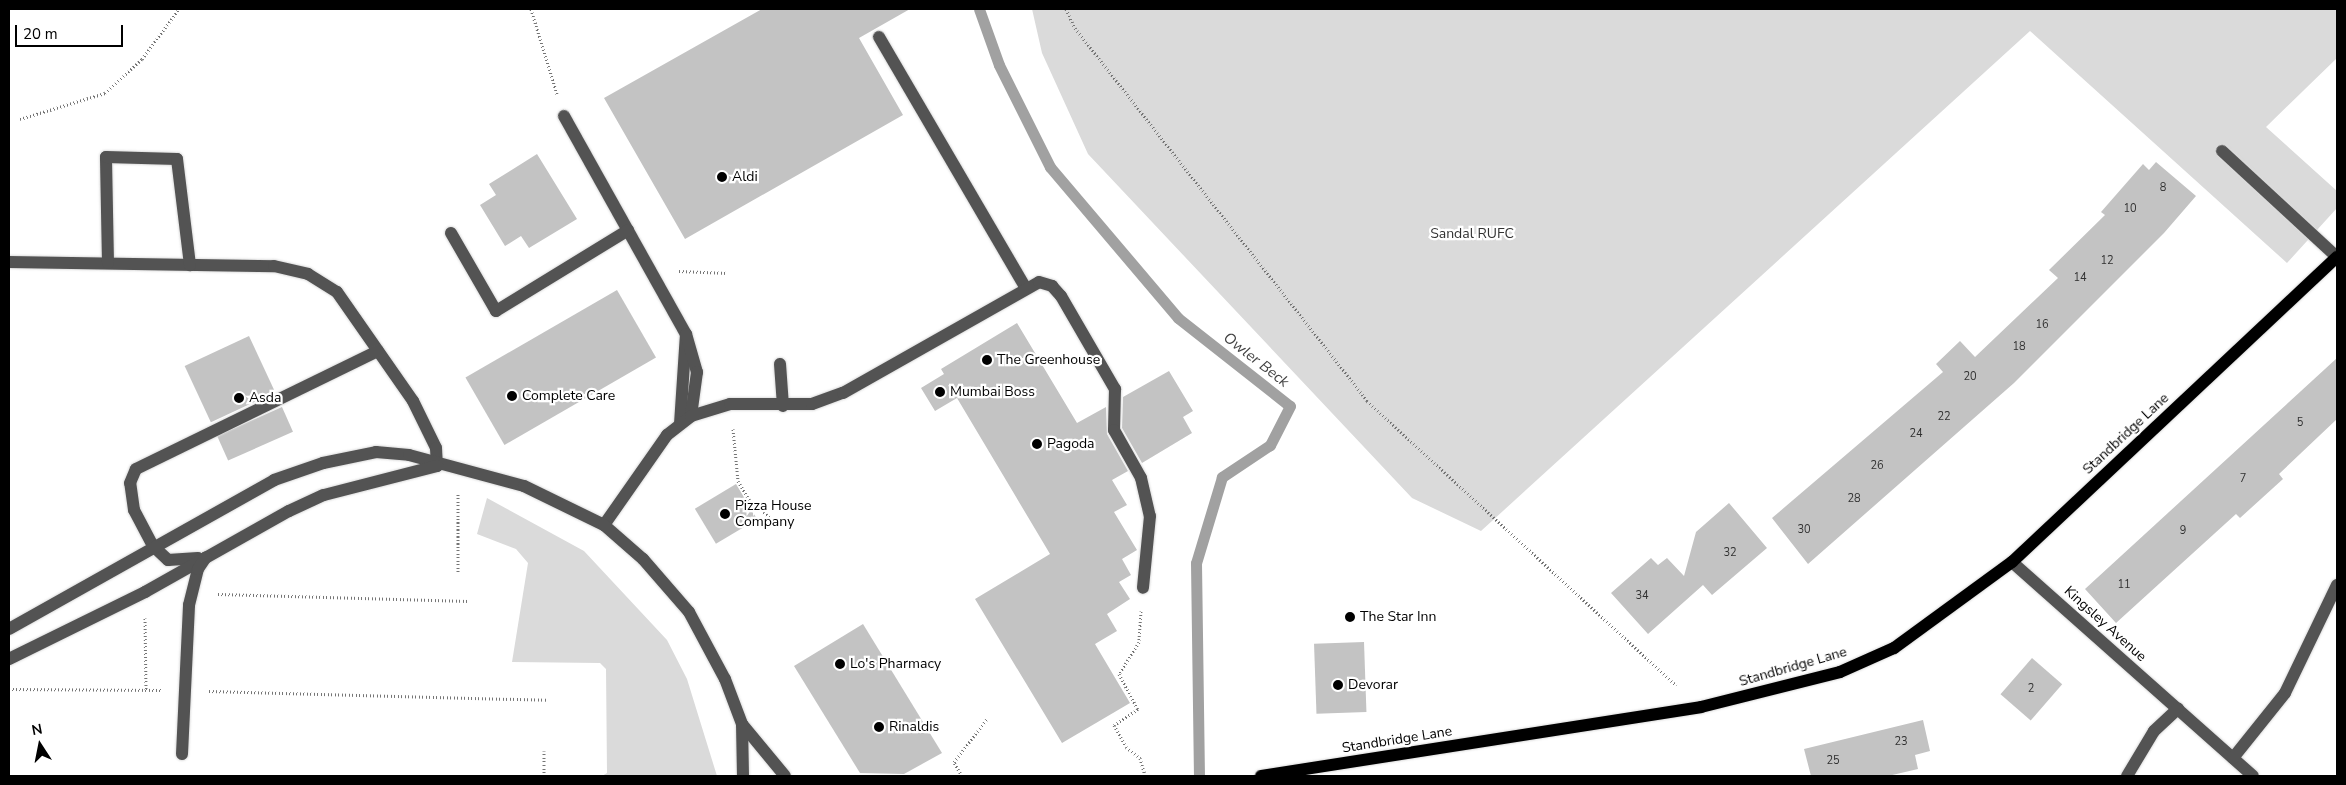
<!DOCTYPE html>
<style>
body{margin:0}
#map{position:relative;width:2346px;height:785px;overflow:hidden;background:#fff;font-family:"Nunito Sans",sans-serif}
div>[style]{position:absolute}
.green>*{inset:0;background:#dadada}
.stream>*{height:11px;margin:-5.5px;padding:0 5.5px;transform-origin:5.5px;border-radius:5.5px;background:#a1a1a1}
.building>*{inset:0;background:#c3c3c3;transform-origin:0 0}
.path>*{height:3px;margin-top:-1.5px;transform-origin:0;background:repeating-linear-gradient(90deg,#757575 0 1px,transparent 0 3.5px)}
.roads{filter:drop-shadow(0 0 1px #dbdbdb) drop-shadow(0 0 1px #dbdbdb)}
.minor>*{height:12px;margin:-6px;padding:0 6px;transform-origin:6px;border-radius:6px;background:#535353}
.major>*{height:12px;margin:-6px;padding:0 6px;transform-origin:6px;border-radius:6px;background:#000}
.dots>*{width:14px;height:14px;translate:-50% -50%;box-sizing:border-box;border:2px solid #fff;border-radius:50%}
span{translate:-50% -50%;white-space:nowrap;text-align:center;line-height:1.15;-webkit-text-stroke:4.5px #fff;paint-order:stroke}
.number-label{font-size:11px;color:#313131}
.number-label span{-webkit-text-stroke-width:0}
.poi-label{font-size:14px;color:#000}
.left{translate:0 -50%;text-align:left}
.park-label{font-size:14px;color:#313131}
.street-label{font-size:14px;color:#000}
.water-label{font-size:15px;color:#424242;font-style:italic}
.frame{position:absolute;inset:0;border:10px solid #000;pointer-events:none}
.north{position:absolute;left:15px;top:720px;width:50px;height:50px;-webkit-text-stroke:4px #fff;paint-order:stroke;rotate:349deg;font-size:14px;font-weight:700;line-height:20px;text-align:center;color:#000}
.north::after{content:'';display:block;margin:auto;width:18px;height:22px;background:#000;clip-path:polygon(50% 0,100% 100%,50% 72%,0 100%)}
.scale{position:absolute;left:15px;top:25px;width:108px;height:22px;box-sizing:border-box;border:2px solid #000;border-top:0;padding-left:6px;font-size:15px;line-height:18px;white-space:nowrap;color:#000;-webkit-text-stroke:4px #fff;paint-order:stroke}
</style>
<div id="map">
<div class="green">
<i style="clip-path:polygon(1032px 9px,2337px 9px,2337px 58px,2266px 127px,2337px 191px,2337px 208px,2287px 263px,2030px 31px,1481px 531px,1412px 498px,1088px 154px,1042px 53px)"></i>
<i style="clip-path:polygon(487px 498px,584px 551px,667px 640px,687px 679px,717px 776px,602px 776px,607px 773px,606px 669px,600px 663px,512px 662px,528px 563px,516px 549px,477px 534px)"></i>
</div>
<div class="stream">
<i style="left:979px;top:9px;width:59px;rotate:70.3deg"></i>
<i style="left:999px;top:65px;width:114px;rotate:63.4deg"></i>
<i style="left:1050px;top:167px;width:198px;rotate:49.7deg"></i>
<i style="left:1178px;top:318px;width:142px;rotate:38.2deg"></i>
<i style="left:1290px;top:406px;width:44px;rotate:117.1deg"></i>
<i style="left:1270px;top:445px;width:58px;rotate:146.3deg"></i>
<i style="left:1222px;top:477px;width:90px;rotate:106.8deg"></i>
<i style="left:1196px;top:563px;width:213px;rotate:89.2deg"></i>
</div>
<div class="building">
<i style="clip-path:polygon(762px 9px,910px 9px,859px 38px,903px 115px,685px 239px,604px 98px)"></i>
<i style="clip-path:polygon(537px 154px,577px 219px,529px 248px,521px 236px,505px 246px,480px 205px,496px 195px,489px 184px)"></i>
<i style="clip-path:polygon(2156px 162px,2196px 196px,2164px 233px,2014px 383px,1808px 564px,1772px 518px,1943px 372px,1936px 364px,1960px 341px,1975px 357px,2058px 278px,2049px 270px,2105px 215px,2101px 212px,2143px 164px,2149px 170px)"></i>
<i style="left:617px;top:290px;width:78px;height:175px;rotate:60deg"></i>
<i style="clip-path:polygon(1017px 323px,1077px 423px,1106px 407px,1107px 434px,1128px 471px,1112px 480px,1127px 505px,1114px 512px,1137px 550px,1122px 559px,1131px 575px,1119px 582px,1130px 599px,1107px 614px,1117px 631px,1095px 644px,1130px 703px,1062px 743px,975px 599px,1050px 554px,957px 398px,935px 411px,921px 388px,944px 374px,941px 369px)"></i>
<i style="left:249px;top:336px;width:62px;height:71px;rotate:65deg"></i>
<i style="clip-path:polygon(2337px 358px,2337px 419px,2279px 474px,2283px 479px,2240px 518px,2236px 514px,2116px 623px,2085px 589px)"></i>
<i style="clip-path:polygon(1169px 371px,1193px 411px,1183px 417px,1192px 433px,1142px 463px,1122px 428px,1123px 397px)"></i>
<i style="left:282px;top:407px;width:27px;height:71px;rotate:66deg"></i>
<i style="left:736px;top:484px;width:41px;height:48px;rotate:59deg"></i>
<i style="clip-path:polygon(1729px 503px,1767px 548px,1712px 595px,1703px 585px,1648px 634px,1611px 593px,1651px 558px,1658px 565px,1667px 558px,1684px 576px,1696px 532px)"></i>
<i style="clip-path:polygon(863px 624px,942px 753px,904px 774px,860px 773px,794px 666px)"></i>
<i style="left:1364px;top:642px;width:70px;height:50px;rotate:88deg"></i>
<i style="left:2032px;top:658px;width:40px;height:48px;rotate:41deg"></i>
<i style="clip-path:polygon(1923px 720px,1930px 751px,1915px 755px,1918px 769px,1888px 776px,1811px 776px,1804px 749px)"></i>
</div>
<div class="path">
<i style="left:531px;top:9px;width:89px;rotate:73deg"></i>
<i style="left:1066px;top:9px;width:21px;rotate:65deg"></i>
<i style="left:1075px;top:28px;width:474px;rotate:51.9deg"></i>
<i style="left:1367px;top:401px;width:420px;rotate:42.6deg"></i>
<i style="left:20px;top:119px;width:89px;rotate:-17deg"></i>
<i style="left:105px;top:93px;width:50px;rotate:-42.6deg"></i>
<i style="left:142px;top:59px;width:62px;rotate:-53.5deg"></i>
<i style="left:679px;top:271px;width:49px;rotate:2.3deg"></i>
<i style="left:733px;top:429px;width:52px;rotate:84.5deg"></i>
<i style="left:738px;top:481px;width:27px;rotate:59deg"></i>
<i style="left:752px;top:504px;width:31px;rotate:36deg"></i>
<i style="left:458px;top:572px;width:79px;rotate:-90deg"></i>
<i style="left:218px;top:594px;width:250px;rotate:1.6deg"></i>
<i style="left:1141px;top:611px;width:31px;rotate:94deg"></i>
<i style="left:1139px;top:642px;width:38px;rotate:122deg"></i>
<i style="left:1119px;top:674px;width:40px;rotate:62deg"></i>
<i style="left:1138px;top:709px;width:29px;rotate:146deg"></i>
<i style="left:1114px;top:725px;width:25px;rotate:61deg"></i>
<i style="left:1126px;top:747px;width:18px;rotate:38deg"></i>
<i style="left:1140px;top:758px;width:19px;rotate:74deg"></i>
<i style="left:145px;top:618px;width:72px;rotate:89.2deg"></i>
<i style="left:9px;top:689px;width:152px;rotate:0.4deg"></i>
<i style="left:209px;top:691px;width:338px;rotate:1.5deg"></i>
<i style="left:544px;top:776px;width:25px;rotate:-90deg"></i>
<i style="left:962px;top:776px;width:16px;rotate:-120deg"></i>
<i style="left:954px;top:762px;width:54px;rotate:-52.5deg"></i>
</div>
<div class="roads">
<div class="minor">
<i style="left:879px;top:37px;width:290px;rotate:59.7deg"></i>
<i style="left:564px;top:116px;width:250px;rotate:60.8deg"></i>
<i style="left:2222px;top:151px;width:156px;rotate:42.7deg"></i>
<i style="left:451px;top:233px;width:90px;rotate:60deg"></i>
<i style="left:496px;top:311px;width:155px;rotate:-31.5deg"></i>
<i style="left:9px;top:262px;width:265px;rotate:0.9deg"></i>
<i style="left:274px;top:266px;width:35px;rotate:13deg"></i>
<i style="left:308px;top:274px;width:34px;rotate:32deg"></i>
<i style="left:337px;top:292px;width:133px;rotate:55.1deg"></i>
<i style="left:413px;top:401px;width:52px;rotate:63.9deg"></i>
<i style="left:436px;top:448px;width:18px;rotate:87deg"></i>
<i style="left:108px;top:263px;width:106px;rotate:-91.1deg"></i>
<i style="left:106px;top:157px;width:71px;rotate:1.6deg"></i>
<i style="left:177px;top:159px;width:107px;rotate:83deg"></i>
<i style="left:780px;top:364px;width:42px;rotate:85.9deg"></i>
<i style="left:680px;top:424px;width:90px;rotate:-86.2deg"></i>
<i style="left:686px;top:334px;width:40px;rotate:74deg"></i>
<i style="left:697px;top:372px;width:44px;rotate:97.8deg"></i>
<i style="left:604px;top:525px;width:110px;rotate:-55deg"></i>
<i style="left:667px;top:435px;width:31px;rotate:-38deg"></i>
<i style="left:691px;top:416px;width:41px;rotate:-17.1deg"></i>
<i style="left:730px;top:404px;width:82px"></i>
<i style="left:812px;top:404px;width:33px;rotate:-20deg"></i>
<i style="left:843px;top:393px;width:225px;rotate:-29.5deg"></i>
<i style="left:1039px;top:282px;width:14px;rotate:17deg"></i>
<i style="left:1052px;top:286px;width:13px;rotate:48deg"></i>
<i style="left:1061px;top:296px;width:108px;rotate:59.9deg"></i>
<i style="left:1115px;top:389px;width:41px;rotate:91.4deg"></i>
<i style="left:1114px;top:430px;width:55px;rotate:60.6deg"></i>
<i style="left:1141px;top:478px;width:39px;rotate:77deg"></i>
<i style="left:1150px;top:516px;width:72px;rotate:95.6deg"></i>
<i style="left:198px;top:558px;width:30px;rotate:176deg"></i>
<i style="left:168px;top:560px;width:21px;rotate:-137deg"></i>
<i style="left:153px;top:546px;width:41px;rotate:-117.8deg"></i>
<i style="left:134px;top:510px;width:27px;rotate:-98deg"></i>
<i style="left:130px;top:483px;width:15px;rotate:-67deg"></i>
<i style="left:136px;top:469px;width:269px;rotate:-26deg"></i>
<i style="left:2012px;top:562px;width:322px;rotate:41.6deg"></i>
<i style="left:9px;top:629px;width:304px;rotate:-29.3deg"></i>
<i style="left:274px;top:480px;width:52px;rotate:-19.1deg"></i>
<i style="left:323px;top:463px;width:54px;rotate:-11.7deg"></i>
<i style="left:376px;top:452px;width:33px;rotate:5deg"></i>
<i style="left:409px;top:455px;width:119px;rotate:15.1deg"></i>
<i style="left:524px;top:486px;width:89px;rotate:26deg"></i>
<i style="left:604px;top:525px;width:52px;rotate:41.1deg"></i>
<i style="left:643px;top:559px;width:70px;rotate:49deg"></i>
<i style="left:689px;top:612px;width:76px;rotate:61.8deg"></i>
<i style="left:725px;top:679px;width:48px;rotate:69.3deg"></i>
<i style="left:742px;top:724px;width:52px;rotate:88.9deg"></i>
<i style="left:9px;top:659px;width:152px;rotate:-26.2deg"></i>
<i style="left:145px;top:592px;width:165px;rotate:-29.4deg"></i>
<i style="left:289px;top:511px;width:38px;rotate:-25deg"></i>
<i style="left:324px;top:495px;width:117px;rotate:-14.4deg"></i>
<i style="left:742px;top:724px;width:67px;rotate:50.4deg"></i>
<i style="left:182px;top:754px;width:149px;rotate:-87.3deg"></i>
<i style="left:189px;top:605px;width:37px;rotate:-76deg"></i>
<i style="left:198px;top:569px;width:14px;rotate:-56deg"></i>
<i style="left:2233px;top:758px;width:83px;rotate:-51.3deg"></i>
<i style="left:2285px;top:693px;width:120px;rotate:-64.3deg"></i>
<i style="left:2127px;top:776px;width:52px;rotate:-59deg"></i>
<i style="left:2154px;top:731px;width:33px;rotate:-43deg"></i>
</div>
<div class="major">
<i style="left:1261px;top:776px;width:445px;rotate:-8.9deg"></i>
<i style="left:1701px;top:707px;width:143px;rotate:-14.1deg"></i>
<i style="left:1840px;top:672px;width:59px;rotate:-24deg"></i>
<i style="left:1894px;top:648px;width:146px;rotate:-36.1deg"></i>
<i style="left:2012px;top:562px;width:446px;rotate:-43.2deg"></i>
</div>
</div>
<div class="dots">
<i style="left:722px;top:177px;background:#000"></i>
<i style="left:987px;top:360px;background:#000"></i>
<i style="left:940px;top:392px;background:#000"></i>
<i style="left:512px;top:396px;background:#000"></i>
<i style="left:239px;top:398px;background:#000"></i>
<i style="left:1037px;top:444px;background:#000"></i>
<i style="left:725px;top:514px;background:#000"></i>
<i style="left:1350px;top:617px;background:#000"></i>
<i style="left:840px;top:664px;background:#000"></i>
<i style="left:1338px;top:685px;background:#000"></i>
<i style="left:879px;top:727px;background:#000"></i>
</div>
<div class="number-label">
<span style="left:2163px;top:188px">8</span>
<span style="left:2130px;top:209px">10</span>
<span style="left:2107px;top:261px">12</span>
<span style="left:2080px;top:278px">14</span>
<span style="left:2042px;top:325px">16</span>
<span style="left:2019px;top:347px">18</span>
<span style="left:1970px;top:377px">20</span>
<span style="left:1944px;top:417px">22</span>
<span style="left:2300px;top:423px">5</span>
<span style="left:1916px;top:434px">24</span>
<span style="left:1877px;top:466px">26</span>
<span style="left:2243px;top:479px">7</span>
<span style="left:1854px;top:499px">28</span>
<span style="left:1804px;top:530px">30</span>
<span style="left:2183px;top:531px">9</span>
<span style="left:1730px;top:553px">32</span>
<span style="left:2124px;top:585px">11</span>
<span style="left:1642px;top:596px">34</span>
<span style="left:2031px;top:689px">2</span>
<span style="left:1901px;top:742px">23</span>
<span style="left:1833px;top:761px">25</span>
</div>
<div class="poi-label">
<span class="left" style="left:732px;top:177px">Aldi</span>
<span class="left" style="left:997px;top:360px">The Greenhouse</span>
<span class="left" style="left:950px;top:392px">Mumbai Boss</span>
<span class="left" style="left:522px;top:396px">Complete Care</span>
<span class="left" style="left:249px;top:398px">Asda</span>
<span class="left" style="left:1047px;top:444px">Pagoda</span>
<span class="left" style="left:735px;top:514px">Pizza House<br>Company</span>
<span class="left" style="left:1360px;top:617px">The Star Inn</span>
<span class="left" style="left:850px;top:664px">Lo's Pharmacy</span>
<span class="left" style="left:1348px;top:685px">Devorar</span>
<span class="left" style="left:889px;top:727px">Rinaldis</span>
</div>
<div class="park-label">
<span style="left:1472px;top:234px">Sandal RUFC</span>
</div>
<div class="street-label">
<span style="left:2126px;top:434px;rotate:-43deg">Standbridge Lane</span>
<span style="left:2105px;top:624px;rotate:42deg">Kingsley Avenue</span>
<span style="left:1793px;top:667px;rotate:-16deg">Standbridge Lane</span>
<span style="left:1397px;top:740px;rotate:-9deg">Standbridge Lane</span>
</div>
<div class="water-label">
<span style="left:1256px;top:360px;rotate:38deg">Owler Beck</span>
</div>
<div class="frame"></div>
<div class="north">N</div>
<div class="scale">20 m</div>
</div>
